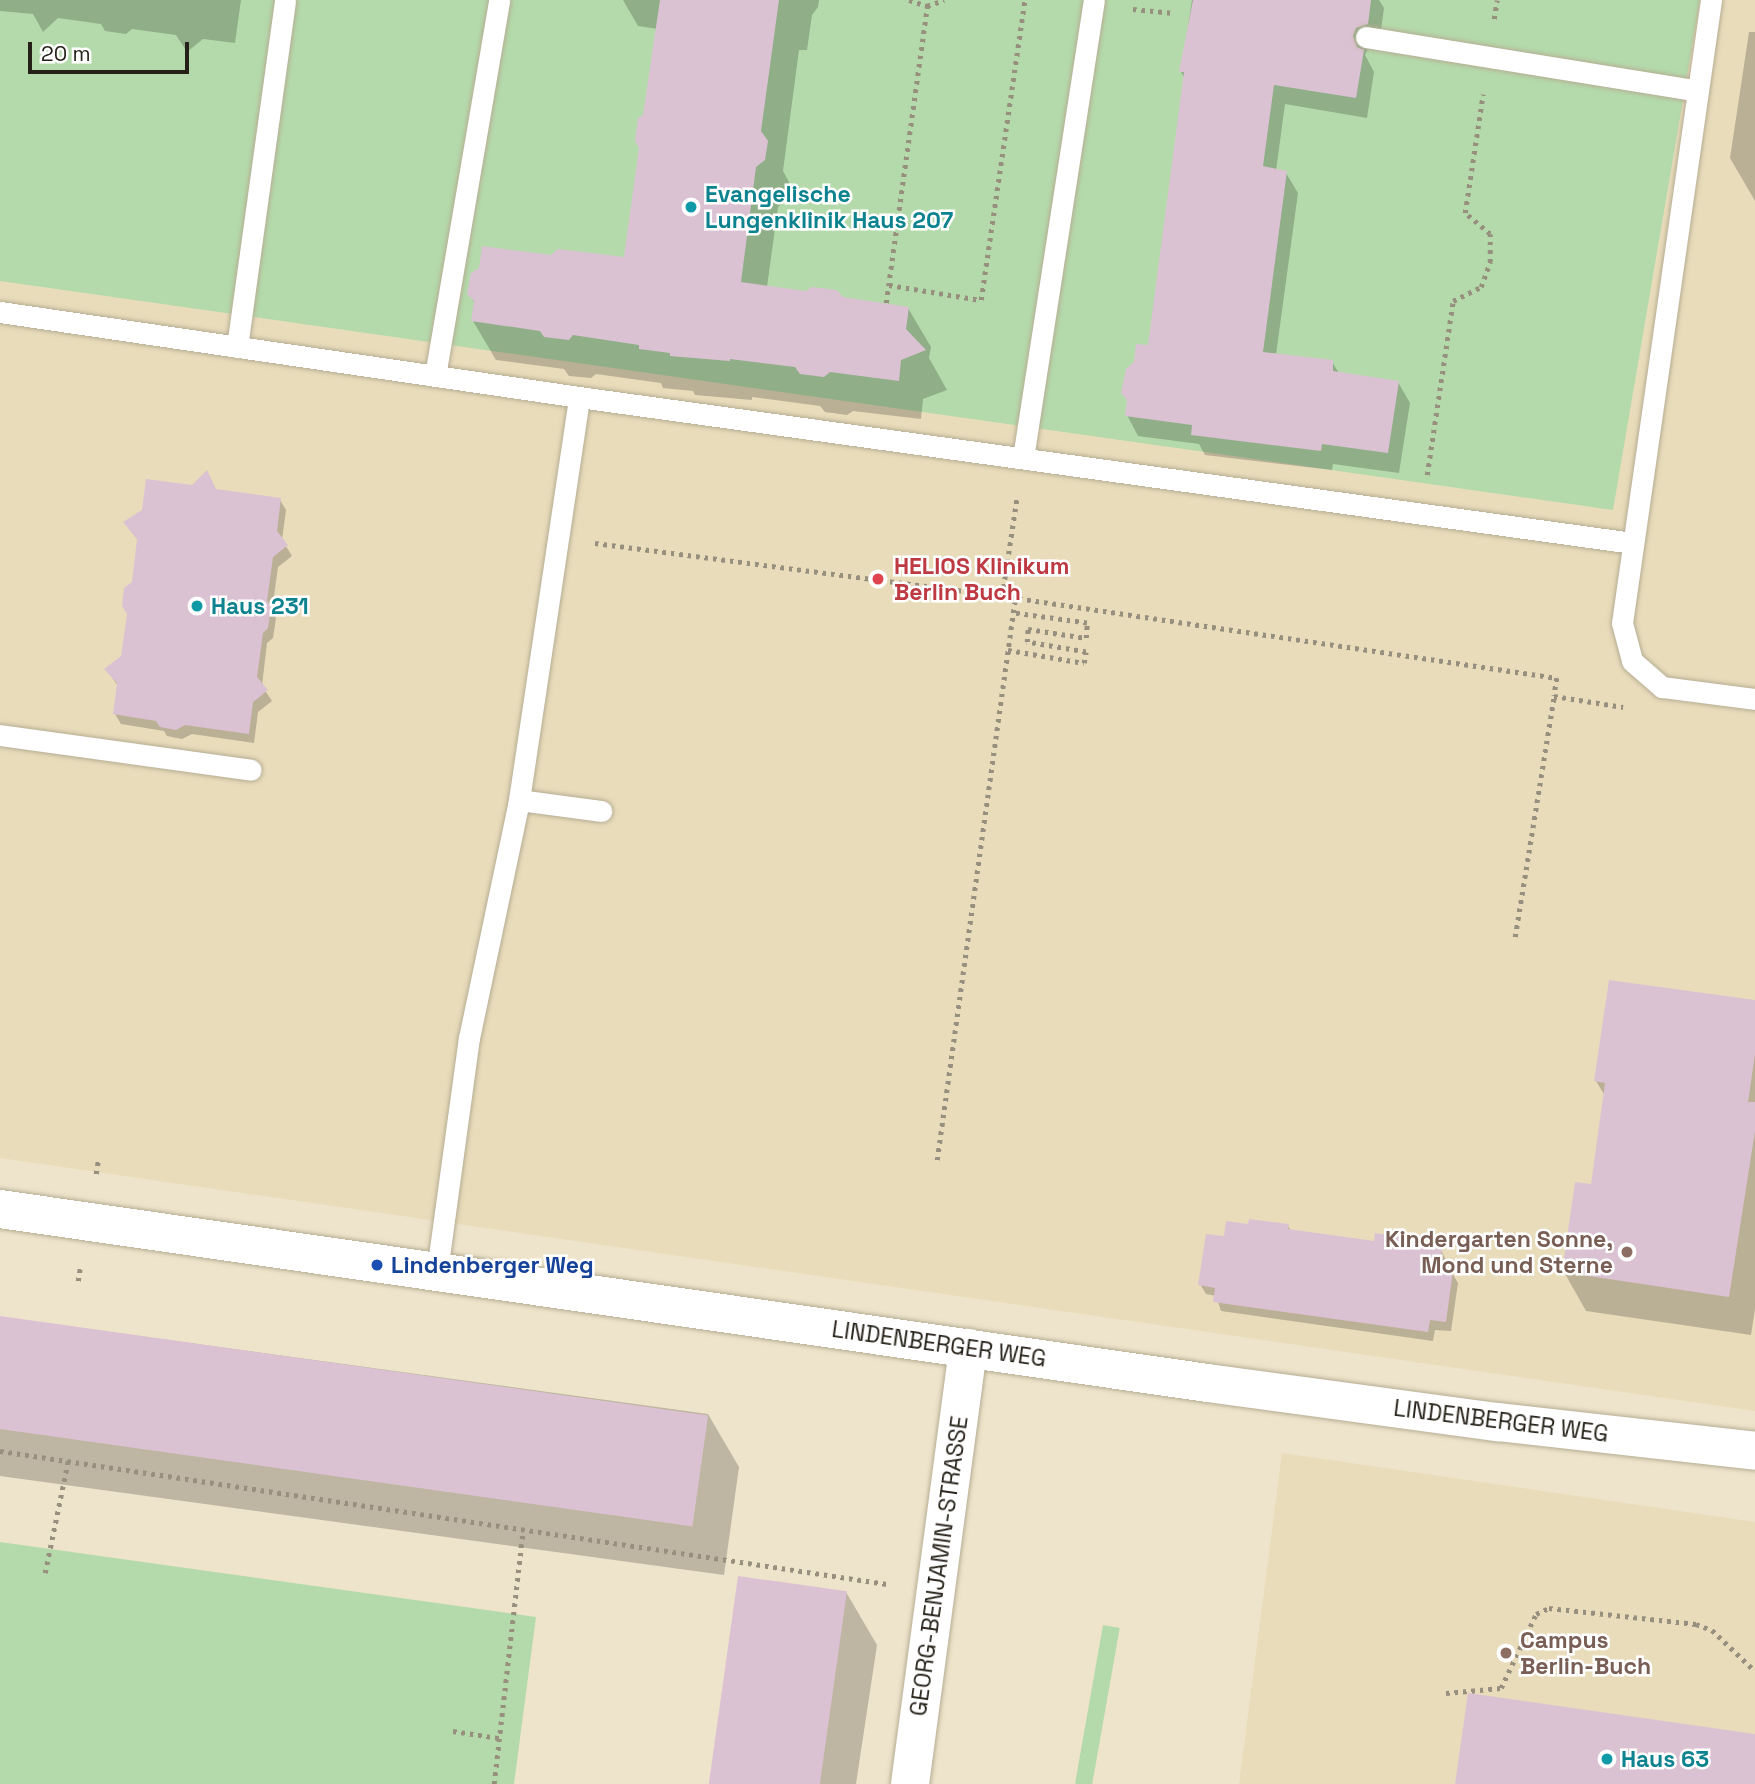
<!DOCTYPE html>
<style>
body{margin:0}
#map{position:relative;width:1755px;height:1784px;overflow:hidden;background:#eee4cb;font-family:"Space Grotesk",sans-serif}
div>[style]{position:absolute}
.built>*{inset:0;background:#e9dcbb}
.green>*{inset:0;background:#b4daab;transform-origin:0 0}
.shadow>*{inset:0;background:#0003}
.building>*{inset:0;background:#dbc2d2;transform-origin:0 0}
.path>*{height:4.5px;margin-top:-2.25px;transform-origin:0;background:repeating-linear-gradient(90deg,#97907e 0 3.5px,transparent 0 8.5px)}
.roads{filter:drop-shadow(0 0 2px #b6ad94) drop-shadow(0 0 2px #b6ad94)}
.lane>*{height:21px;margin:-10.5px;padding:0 10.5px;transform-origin:10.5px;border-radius:10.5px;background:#fff}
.street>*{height:38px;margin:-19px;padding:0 19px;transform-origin:19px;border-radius:19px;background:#fff}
.dots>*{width:19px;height:19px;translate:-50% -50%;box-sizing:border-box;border:4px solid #fff;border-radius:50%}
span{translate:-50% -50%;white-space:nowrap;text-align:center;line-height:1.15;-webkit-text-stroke:5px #fff;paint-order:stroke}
.culture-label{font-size:23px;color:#0d838f;font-weight:700}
.left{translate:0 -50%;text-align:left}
.health-label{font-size:23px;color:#be3a42;font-weight:700}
.education-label{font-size:23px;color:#785e54;font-weight:700}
.right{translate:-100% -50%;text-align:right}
.transit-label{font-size:23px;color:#164399;font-weight:700}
.street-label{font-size:23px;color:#252118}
.scale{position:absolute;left:28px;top:42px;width:161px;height:32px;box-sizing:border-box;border:4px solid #252118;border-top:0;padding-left:9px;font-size:21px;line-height:24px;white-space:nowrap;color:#252118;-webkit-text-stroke:5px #fff;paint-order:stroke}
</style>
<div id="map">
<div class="built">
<i style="clip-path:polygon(0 0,1755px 0,1755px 1411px,0 1158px)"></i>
<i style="clip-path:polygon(1282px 1453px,1755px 1522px,1755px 1784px,1239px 1784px)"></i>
</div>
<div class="green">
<i style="clip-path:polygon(0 0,1700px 0,1613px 510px,0 281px)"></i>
<i style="clip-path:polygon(0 1542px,536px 1617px,514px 1784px,0 1784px)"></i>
<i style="left:1103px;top:1625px;width:17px;height:161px;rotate:10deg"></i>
</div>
<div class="shadow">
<i style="clip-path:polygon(0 0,241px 0,235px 43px,203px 39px,187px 52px,176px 35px,132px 29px,126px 34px,105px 31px,101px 24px,58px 18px,43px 32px,33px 14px,0 11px)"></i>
<i style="clip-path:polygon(623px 0,819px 0,818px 7px,812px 15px,807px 50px,799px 50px,783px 171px,789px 182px,787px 199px,778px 207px,767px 287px,908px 308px,931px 347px,929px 358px,947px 390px,923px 399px,921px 419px,853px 411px,847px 415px,825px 412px,820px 406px,752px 397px,752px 400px,695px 395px,693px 391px,663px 388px,661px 383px,596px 374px,591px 378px,569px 376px,564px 369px,496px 360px,473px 321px,475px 304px,469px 293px,551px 257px,625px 259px,658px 29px,638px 26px)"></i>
<i style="clip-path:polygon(1192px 0,1379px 0,1384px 8px,1379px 45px,1368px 49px,1365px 55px,1374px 72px,1367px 118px,1285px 104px,1276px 171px,1286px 173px,1298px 193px,1276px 355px,1332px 362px,1339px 373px,1398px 382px,1410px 403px,1399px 473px,1333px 464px,1332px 470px,1205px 455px,1199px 444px,1138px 436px,1127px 415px,1149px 347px,1185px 79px,1181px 72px)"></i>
<i style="clip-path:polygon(1749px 32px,1755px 32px,1755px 201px,1730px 158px)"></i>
<i style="clip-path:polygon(216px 490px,280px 500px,286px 510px,282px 540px,292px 556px,278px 567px,272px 611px,276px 618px,273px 638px,267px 643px,262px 686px,272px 701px,258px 712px,254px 743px,192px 734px,182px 739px,167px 736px,164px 731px,121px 724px,115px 714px,118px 686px,106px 669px,123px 657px,134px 582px,139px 542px,125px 523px)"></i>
<i style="clip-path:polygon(1755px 1002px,1755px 1309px,1751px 1335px,1586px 1311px,1564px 1272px,1592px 1186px,1605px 1096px,1596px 1081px)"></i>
<i style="clip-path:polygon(1250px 1226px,1288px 1226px,1291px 1231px,1376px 1243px,1413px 1241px,1416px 1246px,1441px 1250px,1446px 1260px,1445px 1272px,1452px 1273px,1458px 1283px,1451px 1331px,1435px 1330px,1433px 1341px,1221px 1311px,1216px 1296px,1206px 1294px,1200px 1284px,1225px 1238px)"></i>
<i style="clip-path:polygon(0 1317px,708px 1414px,739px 1467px,724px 1575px,0 1476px)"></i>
<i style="clip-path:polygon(846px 1592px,877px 1645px,856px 1784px,709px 1784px)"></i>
</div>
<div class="building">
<i style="clip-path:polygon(660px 0,779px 0,761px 131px,768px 141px,765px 160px,756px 167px,741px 282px,806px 291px,812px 287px,837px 290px,843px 297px,909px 307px,906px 329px,926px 350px,901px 360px,899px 381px,830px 372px,824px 377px,800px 374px,795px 367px,730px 359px,730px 361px,670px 356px,670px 353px,639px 349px,639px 345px,573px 335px,569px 340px,544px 337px,540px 331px,471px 321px,474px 301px,467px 294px,471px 273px,479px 268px,482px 246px,551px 255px,558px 249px,624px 257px,639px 148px,635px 141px,638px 118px,643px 115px)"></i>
<i style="clip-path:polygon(1193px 0,1371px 0,1368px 24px,1356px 28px,1353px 36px,1357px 47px,1364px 50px,1356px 98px,1274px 85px,1263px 166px,1287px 171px,1263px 352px,1333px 360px,1333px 371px,1399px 381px,1388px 453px,1322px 444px,1321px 451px,1191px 435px,1192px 425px,1125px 416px,1127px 400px,1121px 393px,1126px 369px,1134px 362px,1136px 344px,1148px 345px,1184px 72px,1179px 72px)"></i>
<i style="clip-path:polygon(207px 470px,216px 489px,281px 498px,277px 531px,288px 545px,273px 557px,267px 601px,271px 606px,268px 628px,263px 633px,257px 677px,268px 690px,253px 702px,249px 734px,185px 725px,176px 730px,160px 727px,156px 721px,113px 714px,117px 683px,104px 669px,121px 656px,127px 614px,122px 606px,124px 588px,132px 582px,137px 539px,123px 522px,142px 510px,146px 479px,192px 485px)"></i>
<i style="clip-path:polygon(1609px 980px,1755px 1000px,1755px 1054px,1748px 1102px,1755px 1102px,1755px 1131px,1729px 1297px,1562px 1272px,1575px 1182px,1591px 1184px,1605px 1083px,1594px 1081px)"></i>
<i style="clip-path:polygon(1249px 1219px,1289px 1224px,1288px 1229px,1374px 1241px,1375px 1233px,1414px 1239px,1414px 1244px,1442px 1249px,1439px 1269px,1453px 1271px,1446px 1322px,1430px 1320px,1428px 1332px,1213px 1302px,1215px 1288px,1198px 1285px,1206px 1234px,1224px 1236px,1226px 1221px,1248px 1224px)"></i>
<i style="left:0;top:1316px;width:715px;height:112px;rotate:8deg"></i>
<i style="left:738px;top:1576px;width:110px;height:210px;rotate:8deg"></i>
<i style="clip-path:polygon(1468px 1693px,1755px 1734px,1755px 1784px,1455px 1784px)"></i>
</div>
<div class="path">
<i style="left:909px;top:0;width:19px;rotate:18deg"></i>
<i style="left:927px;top:6px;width:18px;rotate:-19deg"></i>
<i style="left:1133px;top:9px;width:41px;rotate:5.6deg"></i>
<i style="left:1494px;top:19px;width:19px;rotate:-81deg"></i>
<i style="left:889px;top:285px;width:93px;rotate:9.3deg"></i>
<i style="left:981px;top:300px;width:303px;rotate:-81.7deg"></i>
<i style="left:886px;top:303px;width:300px;rotate:-82.1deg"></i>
<i style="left:1427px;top:475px;width:176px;rotate:-81.5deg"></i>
<i style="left:1453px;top:301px;width:31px;rotate:-27deg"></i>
<i style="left:1481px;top:287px;width:27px;rotate:-70deg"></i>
<i style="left:1490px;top:262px;width:28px;rotate:-90deg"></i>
<i style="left:1490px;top:234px;width:33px;rotate:-140deg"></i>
<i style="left:1465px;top:213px;width:120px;rotate:-81.4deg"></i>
<i style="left:595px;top:543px;width:410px;rotate:7.4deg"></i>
<i style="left:1002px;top:596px;width:561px;rotate:8.4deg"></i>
<i style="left:1557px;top:678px;width:18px;rotate:99deg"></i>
<i style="left:1554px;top:696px;width:70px;rotate:9.1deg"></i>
<i style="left:1002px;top:596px;width:100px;rotate:-81.4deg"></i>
<i style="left:1008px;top:650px;width:77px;rotate:9.7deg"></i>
<i style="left:1084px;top:663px;width:11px;rotate:-80deg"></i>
<i style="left:1086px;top:652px;width:60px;rotate:-170.4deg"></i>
<i style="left:1027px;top:642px;width:13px;rotate:-86deg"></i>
<i style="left:1028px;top:629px;width:59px;rotate:8.8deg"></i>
<i style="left:1086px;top:638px;width:15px;rotate:-86deg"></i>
<i style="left:1087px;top:623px;width:74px;rotate:-172.2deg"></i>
<i style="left:1515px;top:937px;width:244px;rotate:-80.8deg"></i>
<i style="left:937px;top:1160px;width:566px;rotate:-82.08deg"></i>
<i style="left:96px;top:1174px;width:13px;rotate:-81deg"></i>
<i style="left:78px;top:1281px;width:13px;rotate:-81deg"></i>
<i style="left:0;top:1451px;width:897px;rotate:8.53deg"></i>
<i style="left:45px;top:1573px;width:114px;rotate:-78.4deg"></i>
<i style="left:1446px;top:1693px;width:55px;rotate:-5.2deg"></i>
<i style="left:1501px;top:1688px;width:82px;rotate:-64.7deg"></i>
<i style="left:1536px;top:1614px;width:14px;rotate:-25deg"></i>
<i style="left:1549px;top:1608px;width:148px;rotate:6.2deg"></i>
<i style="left:1696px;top:1624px;width:17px;rotate:21deg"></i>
<i style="left:1712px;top:1630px;width:59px;rotate:43.6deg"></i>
<i style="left:453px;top:1731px;width:47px;rotate:8.7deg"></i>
<i style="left:494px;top:1784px;width:255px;rotate:-83.5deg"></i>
</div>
<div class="roads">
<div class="lane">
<i style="left:1711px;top:0;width:629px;rotate:98.13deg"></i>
<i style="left:1622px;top:623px;width:39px;rotate:75deg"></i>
<i style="left:1632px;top:661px;width:40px;rotate:41deg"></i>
<i style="left:1662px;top:687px;width:94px;rotate:7.4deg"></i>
<i style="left:1366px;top:37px;width:336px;rotate:9.2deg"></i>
<i style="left:0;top:312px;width:585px;rotate:8.35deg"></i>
<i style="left:579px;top:397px;width:1063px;rotate:7.89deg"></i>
<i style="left:237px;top:347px;width:350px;rotate:-82.1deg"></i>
<i style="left:435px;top:376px;width:381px;rotate:-80.3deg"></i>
<i style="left:1023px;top:458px;width:463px;rotate:-81.2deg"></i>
<i style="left:0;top:735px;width:253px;rotate:7.9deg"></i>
<i style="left:519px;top:800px;width:83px;rotate:7.6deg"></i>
<i style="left:437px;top:1271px;width:235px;rotate:-82.2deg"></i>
<i style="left:469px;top:1038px;width:243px;rotate:-78.1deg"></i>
<i style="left:519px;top:800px;width:407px;rotate:-81.5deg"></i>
</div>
<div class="street">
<i style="left:0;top:1209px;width:1220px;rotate:8.2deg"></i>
<i style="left:1208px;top:1383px;width:293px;rotate:7.7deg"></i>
<i style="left:1498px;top:1422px;width:259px;rotate:6.4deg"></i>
<i style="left:910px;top:1784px;width:440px;rotate:-82.4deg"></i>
</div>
</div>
<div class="dots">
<i style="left:691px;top:207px;background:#0f9aa8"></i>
<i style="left:878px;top:579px;background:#e0444e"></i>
<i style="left:197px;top:606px;background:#0f9aa8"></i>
<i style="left:1627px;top:1252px;background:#8d6e63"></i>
<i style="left:377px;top:1265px;background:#1a4fb4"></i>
<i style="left:1506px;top:1653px;background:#8d6e63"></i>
<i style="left:1607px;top:1759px;background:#0f9aa8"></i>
</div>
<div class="culture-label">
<span class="left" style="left:705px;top:207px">Evangelische<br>Lungenklinik Haus 207</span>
<span class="left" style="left:211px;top:606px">Haus 231</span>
<span class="left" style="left:1621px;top:1759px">Haus 63</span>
</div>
<div class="health-label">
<span class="left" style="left:894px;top:579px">HELIOS Klinikum<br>Berlin Buch</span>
</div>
<div class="education-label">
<span class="right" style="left:1613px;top:1252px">Kindergarten Sonne,<br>Mond und Sterne</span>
<span class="left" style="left:1520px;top:1653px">Campus<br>Berlin-Buch</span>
</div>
<div class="transit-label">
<span class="left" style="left:391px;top:1265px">Lindenberger Weg</span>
</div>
<div class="street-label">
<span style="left:939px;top:1344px;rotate:8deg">LINDENBERGER WEG</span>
<span style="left:1501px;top:1421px;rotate:7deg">LINDENBERGER WEG</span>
<span style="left:939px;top:1566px;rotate:-82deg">GEORG-BENJAMIN-STRASSE</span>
</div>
<div class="scale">20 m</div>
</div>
